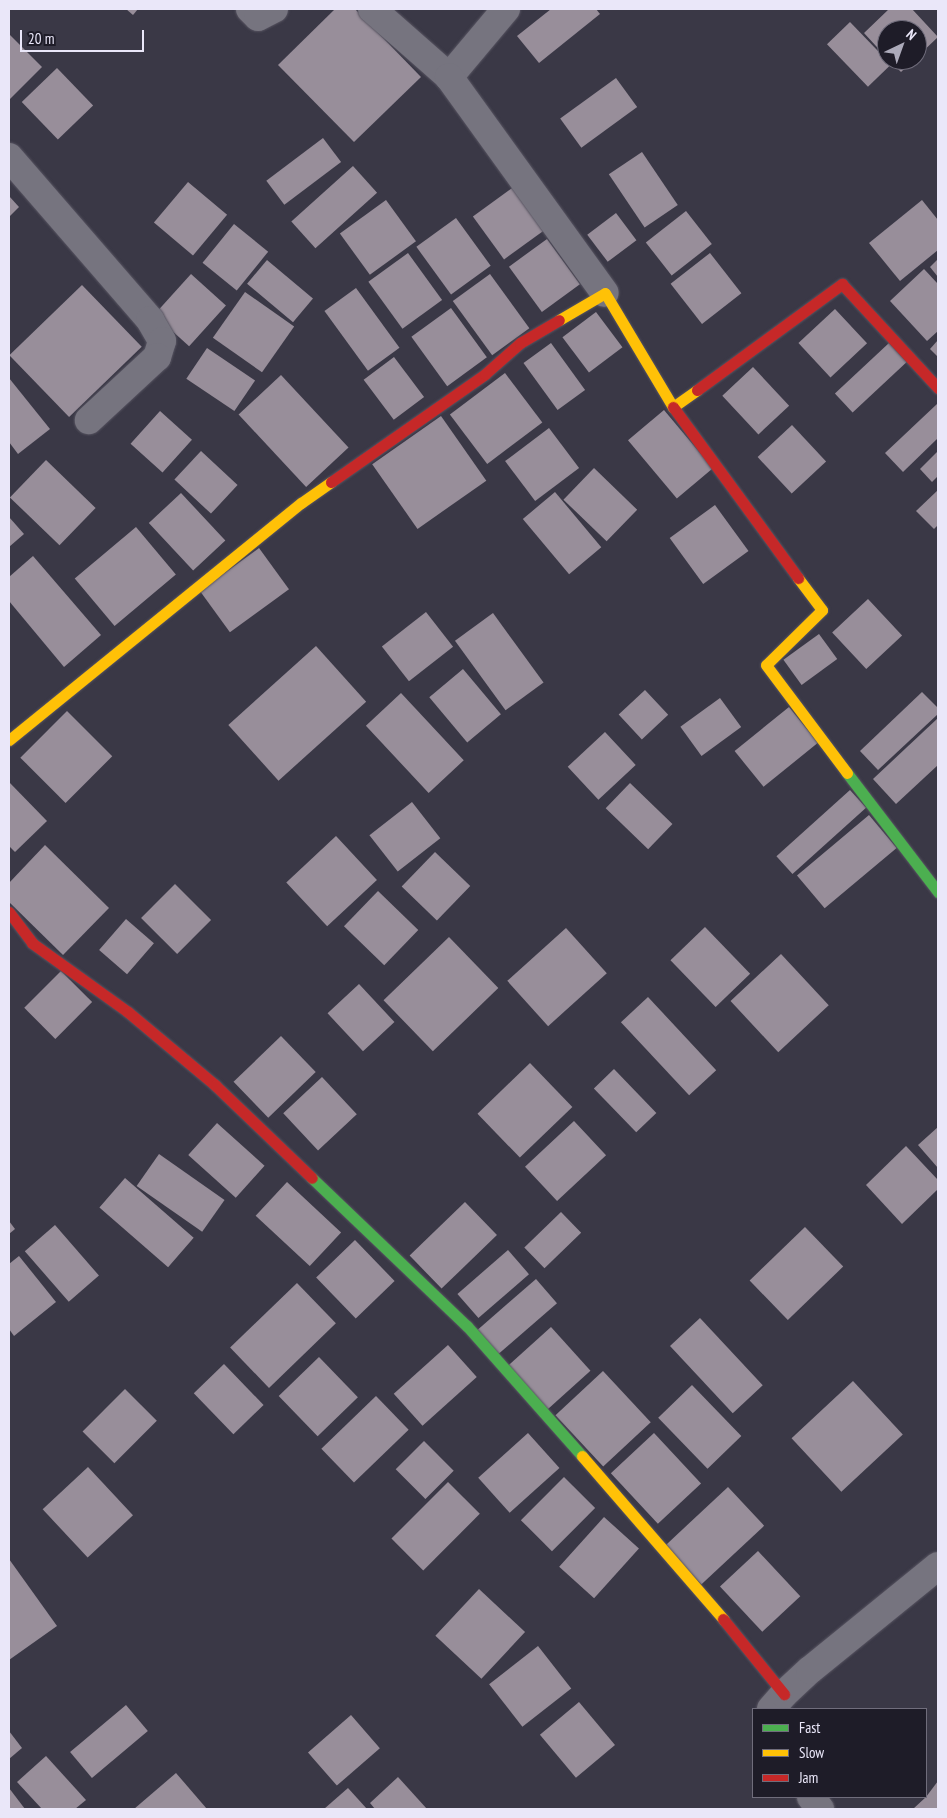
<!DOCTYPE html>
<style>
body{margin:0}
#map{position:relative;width:947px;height:1818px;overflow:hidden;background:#3a3846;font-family:"PT Sans Narrow",sans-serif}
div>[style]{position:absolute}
.building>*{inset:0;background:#988e9a;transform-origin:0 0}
.roads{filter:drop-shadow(0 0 1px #575461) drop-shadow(0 0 1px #575461)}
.street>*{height:28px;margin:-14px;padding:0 14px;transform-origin:14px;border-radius:14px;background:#76747f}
.fast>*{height:11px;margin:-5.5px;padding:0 5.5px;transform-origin:5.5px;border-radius:5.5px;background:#4caf50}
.slow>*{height:11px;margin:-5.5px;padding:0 5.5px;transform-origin:5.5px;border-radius:5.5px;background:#ffc107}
.jam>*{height:11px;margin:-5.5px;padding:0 5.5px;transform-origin:5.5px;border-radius:5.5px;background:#c62828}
span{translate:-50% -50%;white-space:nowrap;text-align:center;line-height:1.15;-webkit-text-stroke:5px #1e1c28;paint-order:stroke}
.frame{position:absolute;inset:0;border:10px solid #eae7f9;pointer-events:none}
.legend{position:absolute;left:752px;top:1708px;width:175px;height:90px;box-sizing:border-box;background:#1e1c28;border:1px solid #706d7c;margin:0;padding:6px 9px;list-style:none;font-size:15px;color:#eae7f9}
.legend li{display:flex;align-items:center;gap:10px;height:25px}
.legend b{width:25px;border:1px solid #706d7c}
.north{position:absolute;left:877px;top:20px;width:50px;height:50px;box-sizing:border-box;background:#1e1c28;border:1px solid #706d7c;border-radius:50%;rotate:42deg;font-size:14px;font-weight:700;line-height:20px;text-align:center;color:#eae7f9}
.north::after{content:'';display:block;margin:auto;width:18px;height:22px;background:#acaaba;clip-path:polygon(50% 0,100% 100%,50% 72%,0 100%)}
.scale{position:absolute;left:20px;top:30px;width:124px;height:22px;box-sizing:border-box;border:2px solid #eae7f9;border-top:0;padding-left:6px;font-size:15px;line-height:18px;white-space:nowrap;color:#eae7f9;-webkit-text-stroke:4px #1e1c28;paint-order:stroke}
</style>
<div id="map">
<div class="building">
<i style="clip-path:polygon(126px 9px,138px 9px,133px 15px)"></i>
<i style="clip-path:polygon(335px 9px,355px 9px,421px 77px,354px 142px,278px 65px)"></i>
<i style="clip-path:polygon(551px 9px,596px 9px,600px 14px,539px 63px,517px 36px)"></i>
<i style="clip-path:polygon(889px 9px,912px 9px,938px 37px,917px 57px,917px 30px,887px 30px,887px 58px,864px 33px)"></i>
<i style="left:850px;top:22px;width:59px;height:32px;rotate:46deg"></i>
<i style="clip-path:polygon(9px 34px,42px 67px,9px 100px)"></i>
<i style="clip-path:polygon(889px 60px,914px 60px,901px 72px)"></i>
<i style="left:57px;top:68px;width:52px;height:49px;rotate:46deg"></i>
<i style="left:616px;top:78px;width:36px;height:69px;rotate:54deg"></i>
<i style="left:323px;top:138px;width:30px;height:71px;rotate:53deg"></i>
<i style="left:642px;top:152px;width:64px;height:40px;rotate:56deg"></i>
<i style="left:353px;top:166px;width:36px;height:83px;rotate:48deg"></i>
<i style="left:188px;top:182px;width:51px;height:53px;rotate:40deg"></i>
<i style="left:519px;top:183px;width:53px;height:57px;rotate:54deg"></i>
<i style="clip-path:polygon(9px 196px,19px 207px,9px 217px)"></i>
<i style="left:386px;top:200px;width:51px;height:57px;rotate:54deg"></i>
<i style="clip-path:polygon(922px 200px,938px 220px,938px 250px,900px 281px,869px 243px)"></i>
<i style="left:686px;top:211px;width:42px;height:51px;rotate:52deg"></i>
<i style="left:616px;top:213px;width:34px;height:36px;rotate:53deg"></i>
<i style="left:456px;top:218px;width:59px;height:49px;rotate:54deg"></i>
<i style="left:234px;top:224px;width:44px;height:50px;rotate:39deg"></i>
<i style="left:547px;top:239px;width:56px;height:47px;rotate:54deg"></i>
<i style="left:408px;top:253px;width:58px;height:49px;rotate:54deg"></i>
<i style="left:710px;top:253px;width:51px;height:50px;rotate:52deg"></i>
<i style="clip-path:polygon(938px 259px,938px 277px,930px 267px)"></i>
<i style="left:267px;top:260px;width:60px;height:31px;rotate:40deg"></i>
<i style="clip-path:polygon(924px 269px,938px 284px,938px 331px,927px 341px,890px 301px)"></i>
<i style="left:191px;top:274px;width:47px;height:55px;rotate:42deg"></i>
<i style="left:490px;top:274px;width:67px;height:46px;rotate:54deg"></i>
<i style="left:82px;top:285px;width:86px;height:101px;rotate:46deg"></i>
<i style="left:356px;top:288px;width:74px;height:39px;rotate:54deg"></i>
<i style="left:245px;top:292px;width:60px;height:56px;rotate:35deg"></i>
<i style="left:451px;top:308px;width:61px;height:49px;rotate:54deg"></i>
<i style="left:835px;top:309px;width:47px;height:50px;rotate:47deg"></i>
<i style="left:596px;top:312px;width:44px;height:42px;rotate:53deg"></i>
<i style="clip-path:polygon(938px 340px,938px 357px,930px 349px)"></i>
<i style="left:551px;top:343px;width:58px;height:34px;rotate:54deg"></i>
<i style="left:889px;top:343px;width:26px;height:74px;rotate:47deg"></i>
<i style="left:207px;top:348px;width:58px;height:37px;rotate:34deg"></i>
<i style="left:394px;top:357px;width:50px;height:38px;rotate:53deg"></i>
<i style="left:753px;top:367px;width:53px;height:42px;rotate:47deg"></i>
<i style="left:505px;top:373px;width:62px;height:69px;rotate:53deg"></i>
<i style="left:281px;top:375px;width:99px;height:58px;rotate:47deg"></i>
<i style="clip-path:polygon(9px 378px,50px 429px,18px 454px,9px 442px)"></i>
<i style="clip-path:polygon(937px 404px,938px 438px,903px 472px,885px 453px)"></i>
<i style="left:664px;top:410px;width:76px;height:47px;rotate:50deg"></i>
<i style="left:160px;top:411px;width:43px;height:44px;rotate:42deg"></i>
<i style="left:441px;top:416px;width:79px;height:84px;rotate:55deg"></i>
<i style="left:792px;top:425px;width:50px;height:47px;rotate:47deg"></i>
<i style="left:549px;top:428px;width:50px;height:55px;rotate:53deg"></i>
<i style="left:201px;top:451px;width:50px;height:39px;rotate:43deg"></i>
<i style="clip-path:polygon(938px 451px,938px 476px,932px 482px,920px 469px)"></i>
<i style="left:46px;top:460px;width:69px;height:52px;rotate:44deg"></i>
<i style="left:594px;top:468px;width:60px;height:44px;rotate:44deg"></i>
<i style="clip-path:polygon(938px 490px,938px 525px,934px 529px,916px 511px)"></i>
<i style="left:555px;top:492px;width:72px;height:42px;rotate:50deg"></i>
<i style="left:181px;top:493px;width:65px;height:44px;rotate:47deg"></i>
<i style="left:715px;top:505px;width:57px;height:56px;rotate:54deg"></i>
<i style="clip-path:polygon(9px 517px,24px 534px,9px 547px)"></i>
<i style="left:136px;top:527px;width:62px;height:80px;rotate:50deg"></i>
<i style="left:259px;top:548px;width:51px;height:73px;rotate:54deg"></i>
<i style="clip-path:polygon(33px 556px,101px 635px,64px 667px,9px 601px,9px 577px)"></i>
<i style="left:868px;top:599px;width:50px;height:49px;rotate:47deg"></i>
<i style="left:426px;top:612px;width:44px;height:56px;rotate:52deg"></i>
<i style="left:493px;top:613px;width:86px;height:47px;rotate:54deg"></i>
<i style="left:819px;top:634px;width:31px;height:44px;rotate:54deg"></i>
<i style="left:316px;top:646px;width:75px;height:118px;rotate:48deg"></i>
<i style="left:463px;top:669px;width:59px;height:44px;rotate:50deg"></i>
<i style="left:645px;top:690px;width:34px;height:36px;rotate:47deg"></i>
<i style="clip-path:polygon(922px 692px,938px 708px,938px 714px,878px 770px,860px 751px)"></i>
<i style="left:401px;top:693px;width:92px;height:48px;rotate:47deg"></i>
<i style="left:720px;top:698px;width:36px;height:49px;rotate:54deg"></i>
<i style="left:789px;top:707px;width:46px;height:70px;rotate:51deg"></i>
<i style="left:67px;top:711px;width:64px;height:66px;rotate:45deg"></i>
<i style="clip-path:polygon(938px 718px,938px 765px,896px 804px,873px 779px)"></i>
<i style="left:605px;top:732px;width:45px;height:51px;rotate:47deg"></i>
<i style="clip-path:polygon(9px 782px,47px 821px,15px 852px,9px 846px)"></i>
<i style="left:630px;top:783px;width:59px;height:35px;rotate:44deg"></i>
<i style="left:850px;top:790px;width:24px;height:99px;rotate:48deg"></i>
<i style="left:412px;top:802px;width:46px;height:54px;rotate:52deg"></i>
<i style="left:869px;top:815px;width:43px;height:94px;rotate:50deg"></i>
<i style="left:336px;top:836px;width:60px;height:68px;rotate:47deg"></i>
<i style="clip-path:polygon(45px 845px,109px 908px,63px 955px,9px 902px,9px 883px)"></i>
<i style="left:435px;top:852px;width:49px;height:48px;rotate:44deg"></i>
<i style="left:175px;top:884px;width:51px;height:48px;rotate:45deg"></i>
<i style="left:378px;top:891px;width:56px;height:49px;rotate:44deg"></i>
<i style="left:126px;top:919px;width:37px;height:41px;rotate:41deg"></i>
<i style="left:705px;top:927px;width:65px;height:48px;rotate:46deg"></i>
<i style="left:566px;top:928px;width:61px;height:79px;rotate:48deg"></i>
<i style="left:449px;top:937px;width:71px;height:91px;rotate:46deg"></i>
<i style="left:781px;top:954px;width:70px;height:69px;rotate:47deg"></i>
<i style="left:61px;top:971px;width:44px;height:52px;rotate:45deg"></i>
<i style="left:359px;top:984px;width:52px;height:43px;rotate:47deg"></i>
<i style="left:648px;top:997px;width:100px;height:37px;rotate:47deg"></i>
<i style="left:281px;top:1036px;width:50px;height:66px;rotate:46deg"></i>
<i style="left:530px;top:1063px;width:61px;height:73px;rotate:46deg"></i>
<i style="left:614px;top:1069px;width:61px;height:28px;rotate:46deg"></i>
<i style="left:322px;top:1077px;width:51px;height:53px;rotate:47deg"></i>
<i style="left:574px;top:1121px;width:47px;height:67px;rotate:47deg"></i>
<i style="left:217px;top:1123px;width:64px;height:43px;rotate:42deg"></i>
<i style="clip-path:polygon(938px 1127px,938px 1168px,918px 1145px)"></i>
<i style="clip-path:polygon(906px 1146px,938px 1180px,938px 1189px,902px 1224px,866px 1185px)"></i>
<i style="left:159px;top:1154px;width:80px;height:39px;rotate:35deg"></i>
<i style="left:125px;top:1178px;width:91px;height:39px;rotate:41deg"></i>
<i style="left:287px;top:1182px;width:74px;height:46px;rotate:43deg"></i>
<i style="left:465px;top:1202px;width:46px;height:77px;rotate:46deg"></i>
<i style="left:561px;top:1212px;width:29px;height:51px;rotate:46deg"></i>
<i style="clip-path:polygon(9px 1221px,15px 1229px,9px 1234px)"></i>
<i style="left:55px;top:1225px;width:67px;height:40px;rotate:49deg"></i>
<i style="left:805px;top:1227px;width:55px;height:77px;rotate:46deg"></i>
<i style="left:355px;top:1240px;width:57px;height:54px;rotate:46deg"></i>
<i style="left:508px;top:1250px;width:32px;height:67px;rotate:49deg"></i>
<i style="clip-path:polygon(19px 1256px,56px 1302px,14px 1336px,9px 1329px,9px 1264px)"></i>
<i style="left:536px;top:1279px;width:32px;height:78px;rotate:49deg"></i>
<i style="left:297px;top:1283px;width:56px;height:93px;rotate:46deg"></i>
<i style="left:700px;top:1318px;width:92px;height:41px;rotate:47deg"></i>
<i style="left:551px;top:1327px;width:59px;height:59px;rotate:48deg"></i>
<i style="left:448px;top:1345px;width:43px;height:73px;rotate:48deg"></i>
<i style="left:319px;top:1357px;width:56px;height:56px;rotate:46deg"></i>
<i style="left:224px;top:1364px;width:57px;height:42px;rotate:46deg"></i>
<i style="left:603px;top:1371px;width:70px;height:65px;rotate:47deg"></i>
<i style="left:853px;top:1381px;width:73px;height:84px;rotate:47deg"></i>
<i style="left:692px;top:1385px;width:71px;height:47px;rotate:46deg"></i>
<i style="left:125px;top:1389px;width:45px;height:60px;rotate:45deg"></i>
<i style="left:376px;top:1396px;width:47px;height:76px;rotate:46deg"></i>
<i style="left:528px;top:1433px;width:47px;height:67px;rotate:48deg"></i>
<i style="left:654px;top:1433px;width:69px;height:59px;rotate:47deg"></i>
<i style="left:424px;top:1441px;width:42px;height:40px;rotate:45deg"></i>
<i style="left:88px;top:1467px;width:66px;height:62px;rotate:47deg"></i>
<i style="left:564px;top:1477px;width:44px;height:61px;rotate:45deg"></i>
<i style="left:448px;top:1482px;width:45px;height:80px;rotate:45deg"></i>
<i style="left:728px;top:1487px;width:53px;height:86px;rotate:47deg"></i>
<i style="left:604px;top:1517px;width:47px;height:67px;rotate:42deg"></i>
<i style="left:758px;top:1551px;width:62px;height:52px;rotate:47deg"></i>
<i style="clip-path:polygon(9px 1559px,57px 1626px,9px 1660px)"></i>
<i style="left:479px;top:1589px;width:63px;height:64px;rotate:43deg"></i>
<i style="left:538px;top:1646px;width:54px;height:62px;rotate:52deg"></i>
<i style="left:579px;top:1702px;width:56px;height:51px;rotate:50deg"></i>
<i style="left:126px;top:1705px;width:34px;height:73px;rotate:50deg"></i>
<i style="left:351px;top:1715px;width:44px;height:57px;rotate:49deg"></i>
<i style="clip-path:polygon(9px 1731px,22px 1748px,9px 1759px)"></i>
<i style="clip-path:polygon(46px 1756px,86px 1800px,75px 1809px,42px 1809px,17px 1782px)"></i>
<i style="clip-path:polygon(176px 1773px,207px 1809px,134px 1809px)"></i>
<i style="clip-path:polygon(398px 1777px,427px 1809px,375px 1809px,370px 1803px)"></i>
<i style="clip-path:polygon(938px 1781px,938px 1809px,913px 1809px,926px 1797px)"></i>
<i style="clip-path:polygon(9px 1788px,25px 1809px,9px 1809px)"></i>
<i style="clip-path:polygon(348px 1788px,367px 1809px,324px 1809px)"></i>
</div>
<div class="roads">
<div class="street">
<i style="left:250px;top:9px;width:11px;rotate:45deg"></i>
<i style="left:258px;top:17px;width:18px;rotate:-27deg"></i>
<i style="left:372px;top:9px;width:103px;rotate:41.4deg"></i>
<i style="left:506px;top:9px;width:89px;rotate:130deg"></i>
<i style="left:449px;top:77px;width:266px;rotate:54.2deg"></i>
<i style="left:9px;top:157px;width:216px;rotate:49.1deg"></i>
<i style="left:150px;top:320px;width:24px;rotate:60deg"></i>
<i style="left:162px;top:341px;width:17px;rotate:107deg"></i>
<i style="left:157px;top:357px;width:93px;rotate:137.2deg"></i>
<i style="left:771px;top:1709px;width:20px;rotate:-49deg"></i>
<i style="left:784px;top:1694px;width:35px;rotate:-43deg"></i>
<i style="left:810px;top:1670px;width:165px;rotate:-39.1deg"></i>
<i style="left:811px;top:1797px;width:15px;rotate:53deg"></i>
</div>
<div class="fast">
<i style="left:847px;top:773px;width:150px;rotate:52.6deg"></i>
<i style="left:312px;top:1178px;width:214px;rotate:43.7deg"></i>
<i style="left:467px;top:1326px;width:174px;rotate:48.5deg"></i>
</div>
<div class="slow">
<i style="left:559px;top:320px;width:53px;rotate:-30.4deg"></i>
<i style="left:605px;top:293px;width:133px;rotate:59.2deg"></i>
<i style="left:673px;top:407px;width:29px;rotate:-35deg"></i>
<i style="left:798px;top:578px;width:40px;rotate:53deg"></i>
<i style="left:822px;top:610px;width:78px;rotate:135.5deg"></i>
<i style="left:766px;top:665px;width:135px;rotate:53.1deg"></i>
<i style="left:9px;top:740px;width:376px;rotate:-39.1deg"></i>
<i style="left:301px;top:503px;width:37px;rotate:-35deg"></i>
<i style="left:582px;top:1456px;width:216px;rotate:49.1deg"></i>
</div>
<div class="jam">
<i style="left:697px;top:390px;width:180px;rotate:-36.2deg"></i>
<i style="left:842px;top:284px;width:142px;rotate:47.3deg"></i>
<i style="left:673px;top:407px;width:212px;rotate:53.8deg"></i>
<i style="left:331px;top:482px;width:188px;rotate:-35deg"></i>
<i style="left:485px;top:374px;width:47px;rotate:-41.5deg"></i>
<i style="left:520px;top:343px;width:45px;rotate:-30.5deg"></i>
<i style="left:9px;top:912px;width:39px;rotate:53deg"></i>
<i style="left:32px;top:943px;width:118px;rotate:35.7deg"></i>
<i style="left:128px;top:1012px;width:114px;rotate:40deg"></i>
<i style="left:215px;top:1085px;width:134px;rotate:43.8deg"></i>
<i style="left:723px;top:1619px;width:97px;rotate:50.9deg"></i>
</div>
</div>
<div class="frame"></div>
<ul class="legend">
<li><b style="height:6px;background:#4caf50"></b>Fast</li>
<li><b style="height:6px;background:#ffc107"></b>Slow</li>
<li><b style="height:6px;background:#c62828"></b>Jam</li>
</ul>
<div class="north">N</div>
<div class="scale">20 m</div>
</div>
